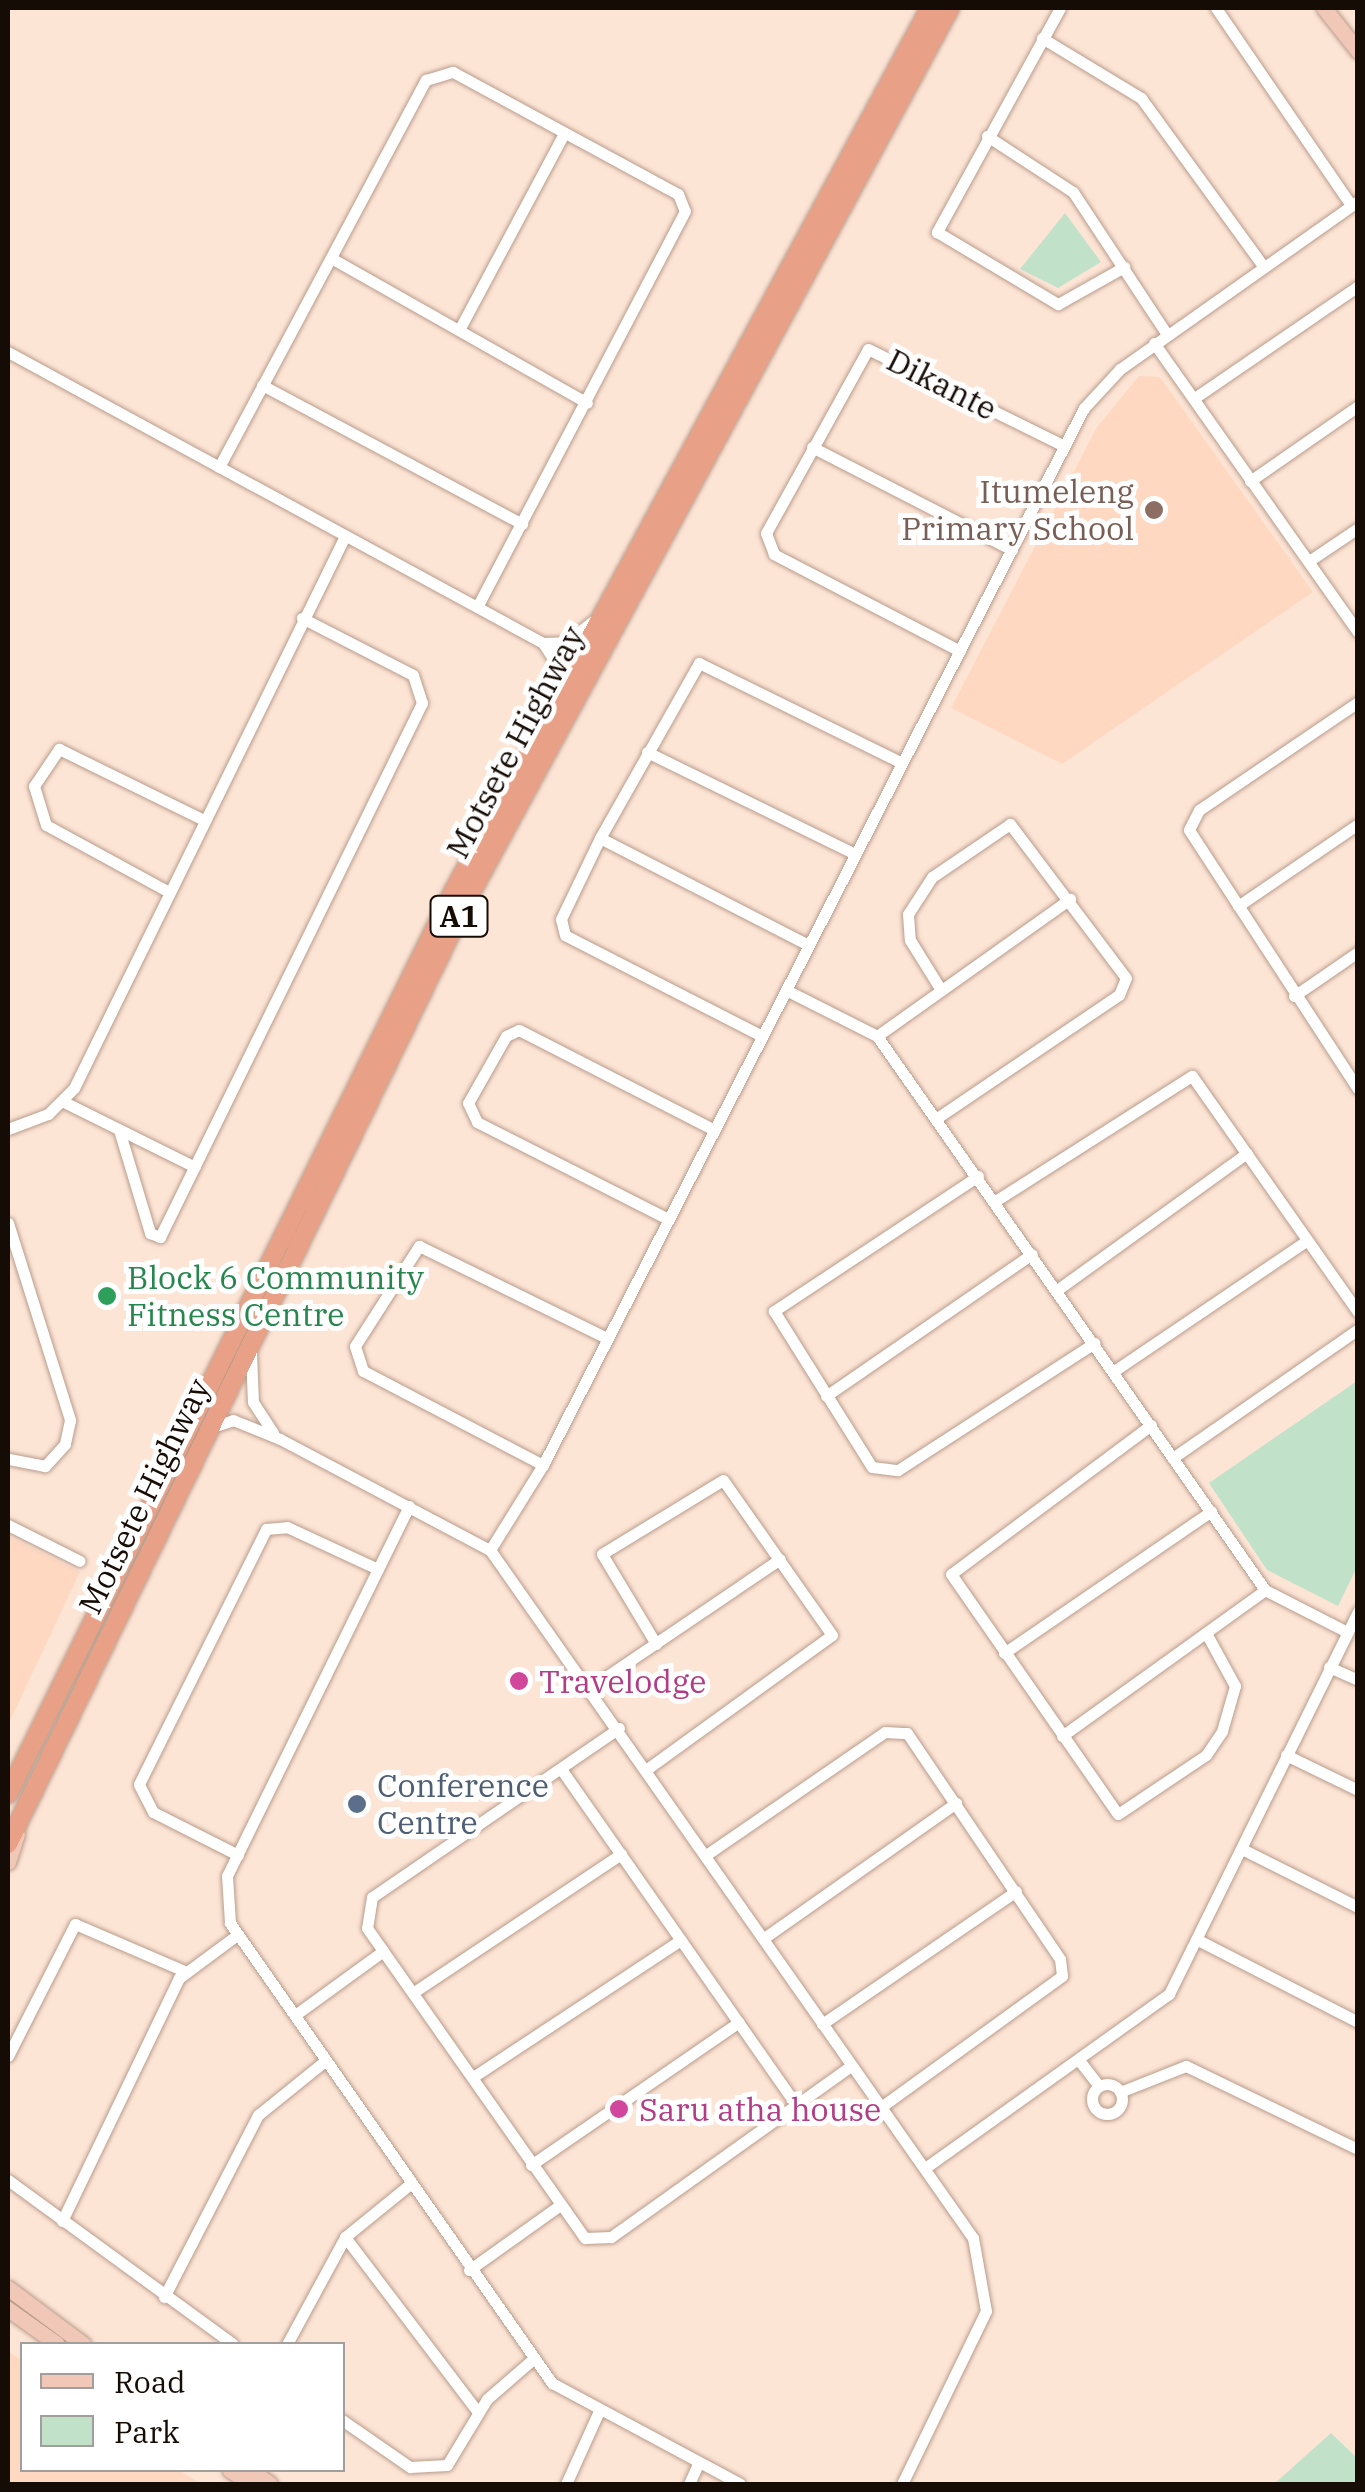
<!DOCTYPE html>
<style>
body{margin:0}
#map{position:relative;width:1365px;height:2492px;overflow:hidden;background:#fde5d6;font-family:"IBM Plex Serif",serif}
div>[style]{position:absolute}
.built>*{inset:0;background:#fed8c1}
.green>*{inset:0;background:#c1e2c9}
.roads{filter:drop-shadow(0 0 2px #b99c8b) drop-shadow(0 0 2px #b99c8b)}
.minor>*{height:11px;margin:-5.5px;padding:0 5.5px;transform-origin:5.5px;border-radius:5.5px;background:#fff}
.minor>.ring{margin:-5.5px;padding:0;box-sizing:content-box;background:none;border:11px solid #fff;border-radius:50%}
.major>*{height:15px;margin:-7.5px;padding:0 7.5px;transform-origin:7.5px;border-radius:7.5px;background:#f1c7b7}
.highway>*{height:18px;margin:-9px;padding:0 9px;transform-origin:9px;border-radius:9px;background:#e8a187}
.dots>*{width:28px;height:28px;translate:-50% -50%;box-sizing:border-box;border:5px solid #fff;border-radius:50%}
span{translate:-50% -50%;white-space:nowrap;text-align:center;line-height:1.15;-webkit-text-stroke:10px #fff;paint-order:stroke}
.shield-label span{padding:2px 8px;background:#fff;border:2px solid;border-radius:8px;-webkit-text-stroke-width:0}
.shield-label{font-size:30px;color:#160c06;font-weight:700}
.street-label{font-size:32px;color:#160c06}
.education-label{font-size:32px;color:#785e54}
.right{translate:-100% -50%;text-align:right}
.leisure-label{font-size:32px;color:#27864d}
.left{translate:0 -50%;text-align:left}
.hotel-label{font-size:32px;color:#b23c85}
.service-label{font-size:32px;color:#4e5e75}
.frame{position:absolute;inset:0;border:10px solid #160c06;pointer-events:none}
.legend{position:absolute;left:20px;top:2342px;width:325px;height:130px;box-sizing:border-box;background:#fff;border:2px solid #a29e9b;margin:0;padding:12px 18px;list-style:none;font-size:30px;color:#160c06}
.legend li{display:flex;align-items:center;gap:20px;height:50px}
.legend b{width:50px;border:2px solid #a29e9b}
</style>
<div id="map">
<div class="built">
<i style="clip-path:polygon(1139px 376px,1160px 377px,1313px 592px,1062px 764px,951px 708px,1097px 427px)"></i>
<i style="clip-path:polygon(8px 1536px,80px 1572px,8px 1725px)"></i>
<i style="clip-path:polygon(8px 2351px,22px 2361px,22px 2470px,179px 2470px,201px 2484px,8px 2484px)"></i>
</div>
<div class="green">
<i style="clip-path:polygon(1065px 213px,1101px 262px,1058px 288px,1020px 269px)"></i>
<i style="clip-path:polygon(1357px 1381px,1357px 1567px,1338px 1606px,1267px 1570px,1209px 1483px)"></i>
<i style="clip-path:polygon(1331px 2433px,1357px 2458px,1357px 2484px,1274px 2484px)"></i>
</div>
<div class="roads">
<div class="minor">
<i style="left:1060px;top:8px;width:256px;rotate:118.8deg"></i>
<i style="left:937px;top:232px;width:141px;rotate:30.8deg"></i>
<i style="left:1058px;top:304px;width:76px;rotate:-29.3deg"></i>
<i style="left:1216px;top:8px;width:239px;rotate:55.6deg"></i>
<i style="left:1042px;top:38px;width:116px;rotate:31.2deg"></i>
<i style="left:1141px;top:98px;width:208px;rotate:54deg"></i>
<i style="left:987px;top:136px;width:103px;rotate:33.1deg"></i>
<i style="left:1073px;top:192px;width:169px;rotate:56.6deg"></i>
<i style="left:331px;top:258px;width:294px;rotate:29.5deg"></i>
<i style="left:459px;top:330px;width:223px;rotate:-61.9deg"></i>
<i style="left:1154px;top:343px;width:354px;rotate:54.8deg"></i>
<i style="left:8px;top:352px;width:609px;rotate:28.54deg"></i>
<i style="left:543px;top:643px;width:20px;rotate:57deg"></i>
<i style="left:554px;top:660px;width:41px;rotate:94.2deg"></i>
<i style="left:262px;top:385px;width:295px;rotate:28.1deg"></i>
<i style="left:1196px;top:397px;width:196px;rotate:-34.4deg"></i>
<i style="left:812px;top:447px;width:225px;rotate:27.2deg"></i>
<i style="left:219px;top:467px;width:439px;rotate:-61.9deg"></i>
<i style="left:426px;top:80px;width:28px;rotate:-17deg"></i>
<i style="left:453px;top:72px;width:256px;rotate:28.5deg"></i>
<i style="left:678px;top:194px;width:18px;rotate:68deg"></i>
<i style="left:685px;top:211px;width:447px;rotate:117.7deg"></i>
<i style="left:1250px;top:481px;width:131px;rotate:-34.8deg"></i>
<i style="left:1309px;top:561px;width:59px;rotate:-34deg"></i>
<i style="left:543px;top:643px;width:23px;rotate:-2deg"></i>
<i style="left:566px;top:642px;width:37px;rotate:-38deg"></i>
<i style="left:960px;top:651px;width:210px;rotate:-152.5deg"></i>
<i style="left:774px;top:554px;width:22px;rotate:-111deg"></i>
<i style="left:766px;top:533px;width:210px;rotate:-61deg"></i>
<i style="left:868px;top:349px;width:219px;rotate:26.3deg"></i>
<i style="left:1358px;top:702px;width:192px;rotate:145.8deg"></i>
<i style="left:1199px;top:810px;width:22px;rotate:117deg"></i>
<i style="left:1189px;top:830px;width:309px;rotate:56.9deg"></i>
<i style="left:647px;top:752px;width:232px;rotate:26.1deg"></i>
<i style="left:600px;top:838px;width:234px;rotate:27.2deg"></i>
<i style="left:169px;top:892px;width:140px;rotate:-151.4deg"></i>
<i style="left:46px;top:825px;width:41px;rotate:-107.1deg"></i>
<i style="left:34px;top:786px;width:45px;rotate:-56deg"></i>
<i style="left:59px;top:749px;width:161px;rotate:26.1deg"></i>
<i style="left:1238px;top:906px;width:145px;rotate:-34.3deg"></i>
<i style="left:786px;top:990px;width:102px;rotate:26.8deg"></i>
<i style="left:877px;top:1036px;width:676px;rotate:54.99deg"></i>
<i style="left:1265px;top:1590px;width:92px;rotate:27.1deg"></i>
<i style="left:1294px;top:996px;width:78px;rotate:-34.5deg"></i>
<i style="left:762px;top:1036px;width:221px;rotate:-152.9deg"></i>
<i style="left:565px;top:935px;width:16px;rotate:-104deg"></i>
<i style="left:561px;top:919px;width:90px;rotate:-64.3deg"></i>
<i style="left:600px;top:838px;width:201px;rotate:-60.5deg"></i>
<i style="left:699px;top:663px;width:226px;rotate:26.2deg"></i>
<i style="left:877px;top:1036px;width:237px;rotate:-35.4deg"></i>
<i style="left:64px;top:1102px;width:146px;rotate:26.4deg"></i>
<i style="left:937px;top:1118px;width:220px;rotate:-34.1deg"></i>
<i style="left:1119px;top:995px;width:18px;rotate:-68deg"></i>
<i style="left:1126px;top:978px;width:193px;rotate:-127deg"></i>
<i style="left:1010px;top:824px;width:94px;rotate:145.8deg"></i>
<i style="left:932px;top:877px;width:44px;rotate:123deg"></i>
<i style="left:908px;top:914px;width:26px;rotate:86deg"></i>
<i style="left:910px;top:940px;width:59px;rotate:58.2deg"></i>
<i style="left:8px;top:1129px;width:43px;rotate:-20.6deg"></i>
<i style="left:48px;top:1114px;width:37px;rotate:-45deg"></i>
<i style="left:74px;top:1088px;width:615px;rotate:-63.85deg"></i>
<i style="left:119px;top:1130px;width:108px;rotate:73.2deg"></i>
<i style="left:150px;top:1233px;width:11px;rotate:22deg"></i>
<i style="left:160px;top:1237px;width:595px;rotate:-63.87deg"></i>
<i style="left:422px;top:703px;width:29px;rotate:-108deg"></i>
<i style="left:413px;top:675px;width:125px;rotate:-152.8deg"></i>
<i style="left:978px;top:1176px;width:245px;rotate:146.5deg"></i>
<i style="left:774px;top:1311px;width:184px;rotate:57.9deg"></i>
<i style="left:872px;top:1467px;width:26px;rotate:7deg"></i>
<i style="left:898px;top:1470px;width:234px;rotate:-32.9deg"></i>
<i style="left:997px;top:1200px;width:231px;rotate:-32.5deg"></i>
<i style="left:1192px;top:1076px;width:289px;rotate:54.9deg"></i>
<i style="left:668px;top:1219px;width:214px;rotate:-153.1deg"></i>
<i style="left:477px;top:1122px;width:21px;rotate:-115deg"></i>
<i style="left:468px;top:1103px;width:77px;rotate:-60.4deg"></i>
<i style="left:506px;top:1036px;width:14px;rotate:-25deg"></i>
<i style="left:519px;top:1030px;width:219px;rotate:27.1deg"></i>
<i style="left:8px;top:1223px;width:207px;rotate:72.5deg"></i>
<i style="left:70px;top:1420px;width:25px;rotate:102deg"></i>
<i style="left:65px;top:1444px;width:30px;rotate:132deg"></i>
<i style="left:45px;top:1466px;width:38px;rotate:-169deg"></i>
<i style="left:1057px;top:1290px;width:234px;rotate:-35.8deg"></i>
<i style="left:251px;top:1353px;width:49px;rotate:87.7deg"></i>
<i style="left:253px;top:1402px;width:37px;rotate:57deg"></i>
<i style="left:1114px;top:1371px;width:232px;rotate:-34.1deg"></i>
<i style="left:826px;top:1396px;width:250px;rotate:-34.6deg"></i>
<i style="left:1151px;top:1425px;width:249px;rotate:143.3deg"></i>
<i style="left:951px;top:1574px;width:292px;rotate:55.2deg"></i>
<i style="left:1118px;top:1814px;width:106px;rotate:-33.8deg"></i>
<i style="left:1206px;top:1755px;width:29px;rotate:-56deg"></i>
<i style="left:1222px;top:1731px;width:47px;rotate:-73.9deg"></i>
<i style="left:1235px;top:1686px;width:60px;rotate:-118.7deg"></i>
<i style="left:212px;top:1427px;width:22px;rotate:-18deg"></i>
<i style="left:233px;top:1420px;width:51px;rotate:22deg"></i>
<i style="left:280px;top:1439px;width:238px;rotate:27.9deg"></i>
<i style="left:490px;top:1550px;width:841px;rotate:54.93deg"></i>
<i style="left:973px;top:2238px;width:74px;rotate:79.9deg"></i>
<i style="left:986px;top:2311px;width:192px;rotate:115.9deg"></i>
<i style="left:1174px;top:1457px;width:224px;rotate:-34.8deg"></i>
<i style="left:543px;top:1465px;width:203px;rotate:-152.4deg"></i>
<i style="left:363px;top:1371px;width:26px;rotate:-108deg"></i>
<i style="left:355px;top:1346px;width:119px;rotate:-57.4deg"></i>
<i style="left:419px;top:1246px;width:209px;rotate:26.1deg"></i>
<i style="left:409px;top:1506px;width:412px;rotate:116.2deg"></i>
<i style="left:227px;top:1876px;width:47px;rotate:86.3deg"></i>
<i style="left:230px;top:1923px;width:562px;rotate:55.01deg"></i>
<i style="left:552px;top:2383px;width:213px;rotate:28.2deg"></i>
<i style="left:8px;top:1525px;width:80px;rotate:26.6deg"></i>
<i style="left:490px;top:1550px;width:100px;rotate:-58.1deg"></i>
<i style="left:543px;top:1465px;width:1187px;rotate:-62.9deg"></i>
<i style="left:1084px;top:408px;width:53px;rotate:-47.3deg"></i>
<i style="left:1120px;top:369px;width:291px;rotate:-35.2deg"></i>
<i style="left:1004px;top:1653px;width:251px;rotate:-34.4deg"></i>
<i style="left:1329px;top:1667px;width:32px;rotate:24deg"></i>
<i style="left:591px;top:1687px;width:228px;rotate:-34.1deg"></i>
<i style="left:619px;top:1728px;width:299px;rotate:145.6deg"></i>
<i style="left:372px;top:1897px;width:31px;rotate:99deg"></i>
<i style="left:367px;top:1928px;width:28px;rotate:55deg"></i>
<i style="left:383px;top:1951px;width:351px;rotate:54.9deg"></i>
<i style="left:585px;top:2238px;width:26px;rotate:-2deg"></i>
<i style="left:611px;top:2237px;width:295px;rotate:-35.5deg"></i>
<i style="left:1062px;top:1736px;width:250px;rotate:-35.7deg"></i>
<i style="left:1286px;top:1755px;width:80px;rotate:25.9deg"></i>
<i style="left:561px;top:1769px;width:410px;rotate:55deg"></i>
<i style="left:647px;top:1769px;width:228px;rotate:-35.9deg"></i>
<i style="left:832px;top:1635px;width:189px;rotate:-125.1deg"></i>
<i style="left:723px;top:1480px;width:142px;rotate:148.6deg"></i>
<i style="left:602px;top:1554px;width:105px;rotate:59deg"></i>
<i style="left:1242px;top:1849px;width:130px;rotate:26.6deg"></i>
<i style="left:238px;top:1855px;width:95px;rotate:-153.2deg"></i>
<i style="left:153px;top:1812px;width:31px;rotate:-117deg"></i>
<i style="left:139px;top:1784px;width:285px;rotate:-63.5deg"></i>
<i style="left:266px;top:1529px;width:21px;rotate:-5deg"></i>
<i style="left:287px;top:1527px;width:100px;rotate:24.8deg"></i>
<i style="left:706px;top:1855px;width:217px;rotate:-34.5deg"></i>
<i style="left:885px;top:1732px;width:22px;rotate:3deg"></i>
<i style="left:907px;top:1733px;width:273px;rotate:55.9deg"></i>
<i style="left:1060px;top:1959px;width:17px;rotate:83deg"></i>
<i style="left:1062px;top:1976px;width:223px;rotate:144.1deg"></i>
<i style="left:764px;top:1938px;width:235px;rotate:-35.1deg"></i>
<i style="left:1198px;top:1940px;width:180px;rotate:27.1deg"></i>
<i style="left:414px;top:1992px;width:249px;rotate:-33.7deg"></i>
<i style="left:295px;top:2015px;width:109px;rotate:-36deg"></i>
<i style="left:822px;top:2024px;width:235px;rotate:-34.4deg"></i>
<i style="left:8px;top:2056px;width:148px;rotate:-63.1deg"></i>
<i style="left:75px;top:1924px;width:119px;rotate:23.3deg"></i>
<i style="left:1078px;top:2059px;width:34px;rotate:52deg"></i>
<i style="left:473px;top:2077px;width:249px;rotate:-33.4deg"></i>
<i class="ring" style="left:1092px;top:2084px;width:19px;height:19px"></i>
<i style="left:1120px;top:2092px;width:71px;rotate:-21.5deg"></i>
<i style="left:1186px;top:2066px;width:191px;rotate:25.8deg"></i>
<i style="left:531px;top:2165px;width:252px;rotate:-34.5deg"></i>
<i style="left:925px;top:2168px;width:300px;rotate:-35.5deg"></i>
<i style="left:1169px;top:1994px;width:427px;rotate:-63.7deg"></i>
<i style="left:8px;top:2180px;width:278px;rotate:36.1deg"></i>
<i style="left:62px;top:2221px;width:270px;rotate:-64.3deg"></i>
<i style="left:179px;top:1978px;width:72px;rotate:-36.6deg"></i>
<i style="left:345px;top:2237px;width:220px;rotate:52.8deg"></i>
<i style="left:469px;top:2270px;width:112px;rotate:-35.5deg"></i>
<i style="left:164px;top:2297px;width:205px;rotate:-62.7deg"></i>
<i style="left:258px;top:2115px;width:86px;rotate:-38.9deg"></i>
<i style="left:287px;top:2344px;width:122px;rotate:-61.5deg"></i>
<i style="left:345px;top:2237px;width:82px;rotate:-39.1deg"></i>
<i style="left:342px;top:2420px;width:83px;rotate:34.7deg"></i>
<i style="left:410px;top:2467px;width:37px;rotate:-3deg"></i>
<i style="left:447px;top:2465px;width:77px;rotate:-58.8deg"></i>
<i style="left:487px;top:2399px;width:60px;rotate:-40.9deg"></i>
<i style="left:566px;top:2484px;width:78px;rotate:-65.7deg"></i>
<i style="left:689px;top:2484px;width:22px;rotate:-66deg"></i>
</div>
<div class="major">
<i style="left:1324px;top:8px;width:55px;rotate:51.7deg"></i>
<i style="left:8px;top:1862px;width:29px;rotate:-72deg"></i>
<i style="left:8px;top:2288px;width:94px;rotate:36.7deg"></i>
<i style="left:8px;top:2309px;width:60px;rotate:35.5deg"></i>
<i style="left:230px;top:2470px;width:25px;rotate:34deg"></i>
<i style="left:250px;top:2470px;width:24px;rotate:35deg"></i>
</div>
<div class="highway">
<i style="left:8px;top:1794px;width:1004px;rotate:-63.74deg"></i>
<i style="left:452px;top:894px;width:1007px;rotate:-61.65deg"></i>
<i style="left:8px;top:1844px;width:1047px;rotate:-64.07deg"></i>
<i style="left:466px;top:902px;width:1017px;rotate:-61.57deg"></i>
</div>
</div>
<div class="dots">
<i style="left:1154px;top:510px;background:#8d6e63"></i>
<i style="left:107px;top:1296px;background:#2e9e5b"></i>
<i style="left:519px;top:1681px;background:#d1479c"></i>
<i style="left:357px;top:1804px;background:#5c6f8a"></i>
<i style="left:619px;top:2109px;background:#d1479c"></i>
</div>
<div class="shield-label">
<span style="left:459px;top:916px">A1</span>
</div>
<div class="street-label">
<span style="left:942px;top:384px;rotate:27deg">Dikante</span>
<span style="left:515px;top:742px;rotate:-62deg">Motsete Highway</span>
<span style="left:144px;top:1496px;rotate:-64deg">Motsete Highway</span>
</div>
<div class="education-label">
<span class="right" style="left:1134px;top:510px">Itumeleng<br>Primary School</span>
</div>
<div class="leisure-label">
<span class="left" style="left:127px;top:1296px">Block 6 Community<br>Fitness Centre</span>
</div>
<div class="hotel-label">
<span class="left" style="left:539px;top:1681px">Travelodge</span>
<span class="left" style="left:639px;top:2109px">Saru atha house</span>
</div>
<div class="service-label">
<span class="left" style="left:377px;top:1804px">Conference<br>Centre</span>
</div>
<div class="frame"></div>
<ul class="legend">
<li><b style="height:12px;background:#f1c7b7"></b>Road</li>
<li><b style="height:28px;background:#c1e2c9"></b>Park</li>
</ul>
</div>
